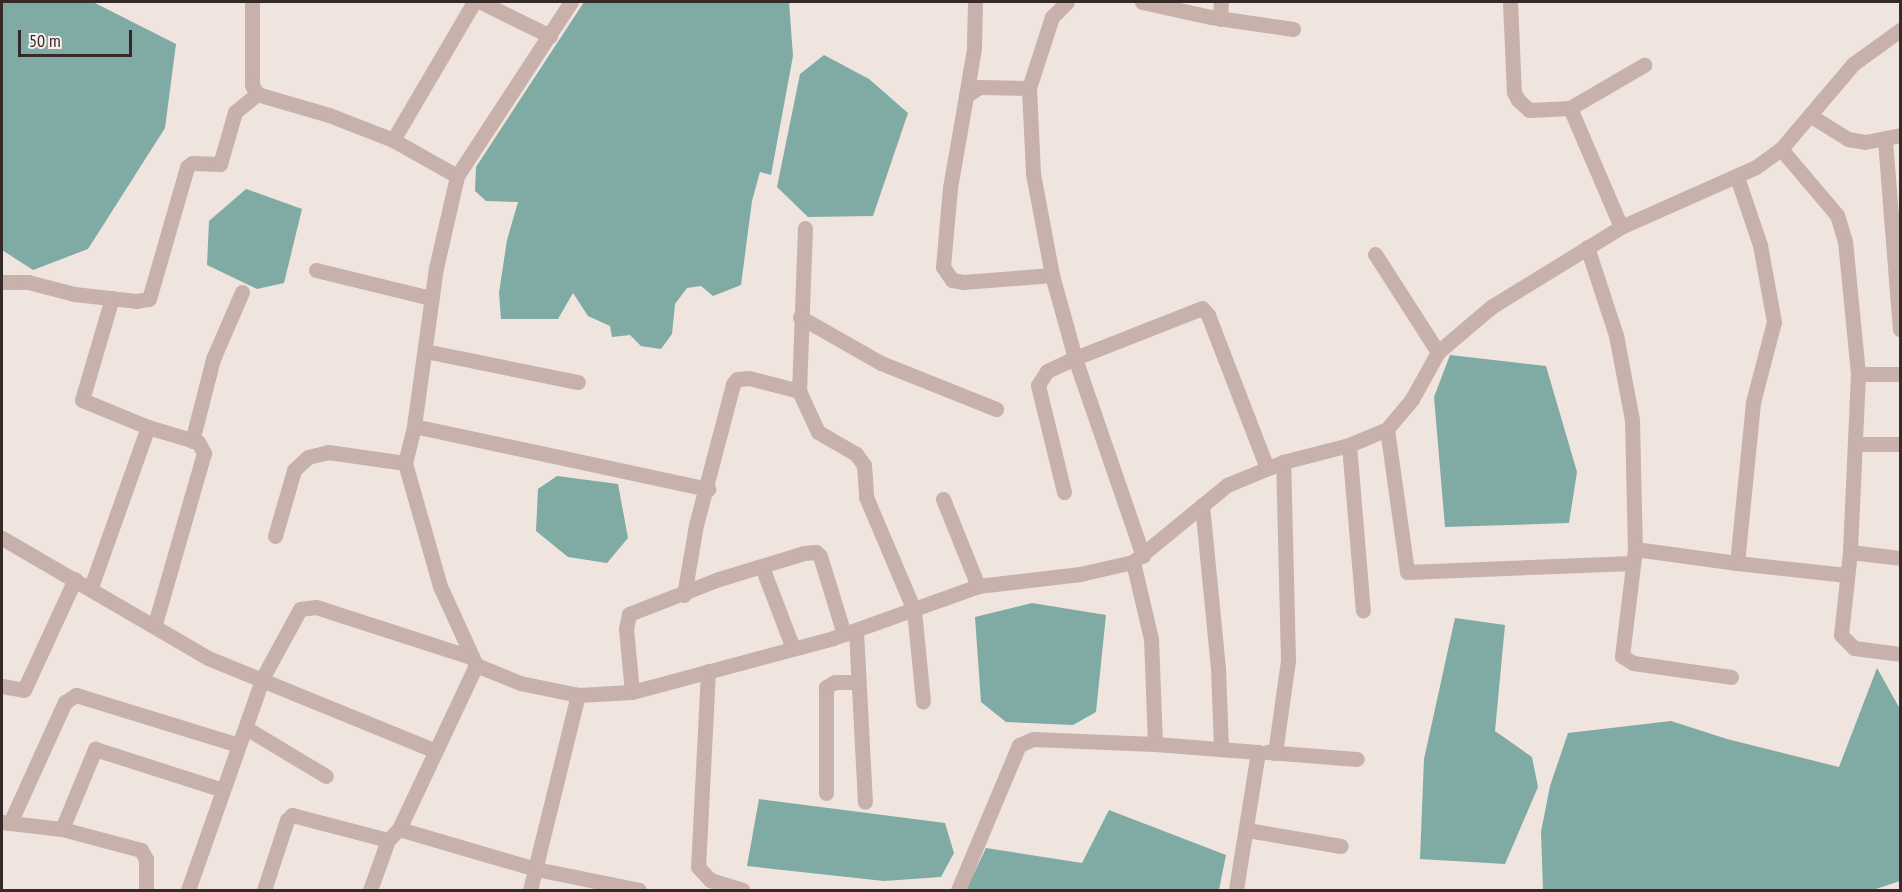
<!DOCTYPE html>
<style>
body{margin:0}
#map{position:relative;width:1902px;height:892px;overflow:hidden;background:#f0e4de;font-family:"PT Sans Narrow",sans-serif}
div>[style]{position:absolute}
.water>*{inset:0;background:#7faba4}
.street>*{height:15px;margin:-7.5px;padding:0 7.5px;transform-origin:7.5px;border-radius:7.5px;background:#c8b1aa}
span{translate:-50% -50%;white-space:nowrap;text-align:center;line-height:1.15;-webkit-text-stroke:6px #f8eeea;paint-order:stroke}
.frame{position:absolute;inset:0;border:3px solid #362a29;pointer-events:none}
.scale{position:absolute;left:18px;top:30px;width:114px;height:27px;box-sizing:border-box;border:3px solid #362a29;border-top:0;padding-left:8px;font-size:18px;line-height:21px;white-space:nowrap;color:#362a29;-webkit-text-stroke:4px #f8eeea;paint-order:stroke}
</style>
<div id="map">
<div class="water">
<i style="clip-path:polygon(2px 2px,93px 2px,176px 44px,165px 128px,88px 249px,33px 270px,2px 250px)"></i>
<i style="clip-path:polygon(584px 2px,789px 2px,793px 56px,771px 175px,760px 172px,752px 201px,741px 285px,713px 296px,701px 286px,687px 288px,675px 304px,672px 334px,661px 349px,641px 346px,630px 335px,612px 337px,610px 326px,588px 316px,573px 293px,558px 319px,501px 319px,499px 293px,507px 240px,518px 202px,486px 201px,475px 191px,476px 167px)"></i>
<i style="clip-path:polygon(824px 55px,869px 79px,908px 113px,873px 216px,808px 217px,777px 187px,800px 74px)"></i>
<i style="clip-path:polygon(246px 189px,302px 209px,284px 283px,257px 289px,207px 265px,209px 221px)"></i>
<i style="clip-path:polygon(1450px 355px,1546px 366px,1577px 472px,1569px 523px,1445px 527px,1434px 397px)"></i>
<i style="clip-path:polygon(557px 476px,618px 484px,628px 538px,607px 563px,568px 557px,536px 531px,538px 489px)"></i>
<i style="clip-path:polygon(1032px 603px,1106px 615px,1096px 712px,1073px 725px,1006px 722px,981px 702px,975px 617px)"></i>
<i style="clip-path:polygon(1455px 618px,1505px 625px,1495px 731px,1532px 757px,1538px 787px,1505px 864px,1420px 859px,1424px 759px)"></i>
<i style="clip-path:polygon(1877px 668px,1900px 709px,1900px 881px,1873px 890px,1543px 890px,1541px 832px,1550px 786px,1568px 733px,1671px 721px,1727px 739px,1839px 767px)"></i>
<i style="clip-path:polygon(759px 799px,945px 823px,954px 853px,941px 877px,884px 881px,747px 866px)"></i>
<i style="clip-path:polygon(1109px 810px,1226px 855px,1219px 890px,966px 890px,986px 848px,1082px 863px)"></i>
</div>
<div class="street">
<i style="left:252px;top:2px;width:83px;rotate:90deg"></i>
<i style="left:252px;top:85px;width:10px;rotate:61deg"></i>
<i style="left:257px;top:94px;width:75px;rotate:16.3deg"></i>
<i style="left:329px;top:115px;width:69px;rotate:21.3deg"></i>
<i style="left:393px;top:140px;width:73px;rotate:29.4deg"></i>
<i style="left:481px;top:2px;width:77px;rotate:26.2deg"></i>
<i style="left:1142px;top:2px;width:71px;rotate:12.3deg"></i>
<i style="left:1211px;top:17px;width:83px;rotate:8.3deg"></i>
<i style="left:1510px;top:2px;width:90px;rotate:87.5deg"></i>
<i style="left:1514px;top:92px;width:9px;rotate:63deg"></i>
<i style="left:1518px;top:100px;width:15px;rotate:42deg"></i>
<i style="left:1529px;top:110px;width:41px;rotate:-2.8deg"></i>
<i style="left:1570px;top:108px;width:129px;rotate:66.8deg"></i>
<i style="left:1220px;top:19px;width:17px;rotate:-87deg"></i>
<i style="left:1029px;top:88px;width:50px;rotate:-178.9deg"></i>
<i style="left:979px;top:87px;width:16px;rotate:145deg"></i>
<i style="left:966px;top:96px;width:93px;rotate:99.9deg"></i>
<i style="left:950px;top:188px;width:79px;rotate:95.1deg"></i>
<i style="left:943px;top:267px;width:16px;rotate:55deg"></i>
<i style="left:952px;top:280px;width:11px;rotate:10deg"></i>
<i style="left:963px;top:282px;width:89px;rotate:-4.5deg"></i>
<i style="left:966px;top:96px;width:49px;rotate:-80.5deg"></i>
<i style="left:974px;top:48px;width:46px;rotate:-88.8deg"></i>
<i style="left:1570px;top:108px;width:86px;rotate:-30.2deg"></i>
<i style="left:1811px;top:116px;width:44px;rotate:31.9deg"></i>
<i style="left:1848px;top:139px;width:17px;rotate:10deg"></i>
<i style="left:1865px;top:142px;width:36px;rotate:-11deg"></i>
<i style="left:393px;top:140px;width:160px;rotate:-59.6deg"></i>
<i style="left:1885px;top:140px;width:190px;rotate:85.5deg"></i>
<i style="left:1781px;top:149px;width:87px;rotate:49.7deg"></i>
<i style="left:1837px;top:215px;width:27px;rotate:73deg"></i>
<i style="left:1845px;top:241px;width:134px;rotate:84.4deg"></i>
<i style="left:1858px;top:374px;width:178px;rotate:92.6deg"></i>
<i style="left:1850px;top:552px;width:83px;rotate:96.2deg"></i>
<i style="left:1841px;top:635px;width:18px;rotate:45deg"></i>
<i style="left:1854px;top:648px;width:46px;rotate:7.4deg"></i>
<i style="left:805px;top:228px;width:163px;rotate:92.1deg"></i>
<i style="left:799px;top:391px;width:45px;rotate:65.1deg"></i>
<i style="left:818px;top:432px;width:44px;rotate:30.1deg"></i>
<i style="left:856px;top:454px;width:14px;rotate:54deg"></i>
<i style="left:864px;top:465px;width:32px;rotate:86deg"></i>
<i style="left:866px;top:497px;width:123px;rotate:67deg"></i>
<i style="left:914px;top:610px;width:92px;rotate:84.4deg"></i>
<i style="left:1587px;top:247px;width:93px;rotate:71.8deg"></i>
<i style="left:1616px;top:335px;width:86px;rotate:79.3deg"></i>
<i style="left:1632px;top:420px;width:129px;rotate:88.7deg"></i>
<i style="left:1635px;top:549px;width:108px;rotate:96.9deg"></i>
<i style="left:1622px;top:656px;width:13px;rotate:32deg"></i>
<i style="left:1633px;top:663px;width:99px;rotate:8.1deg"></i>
<i style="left:1375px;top:254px;width:117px;rotate:57.3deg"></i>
<i style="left:316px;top:270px;width:118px;rotate:13.7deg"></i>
<i style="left:2px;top:282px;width:26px"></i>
<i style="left:28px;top:282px;width:48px;rotate:14.6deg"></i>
<i style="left:74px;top:294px;width:62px;rotate:6.4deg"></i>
<i style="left:136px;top:301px;width:13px;rotate:-9deg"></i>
<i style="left:149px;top:299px;width:137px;rotate:-73.9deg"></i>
<i style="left:187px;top:167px;width:6px;rotate:-39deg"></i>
<i style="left:192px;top:163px;width:28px;rotate:2deg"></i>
<i style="left:220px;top:164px;width:54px;rotate:-73.9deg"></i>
<i style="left:235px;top:112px;width:28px;rotate:-39deg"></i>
<i style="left:112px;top:298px;width:106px;rotate:106.4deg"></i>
<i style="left:82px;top:400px;width:71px;rotate:22.2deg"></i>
<i style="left:800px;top:317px;width:93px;rotate:29.6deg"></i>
<i style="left:881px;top:363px;width:124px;rotate:21.8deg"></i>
<i style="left:425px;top:351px;width:156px;rotate:11.5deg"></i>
<i style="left:1858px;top:374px;width:42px"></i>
<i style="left:414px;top:426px;width:301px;rotate:12.1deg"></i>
<i style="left:1387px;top:429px;width:144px;rotate:82deg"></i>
<i style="left:1407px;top:572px;width:226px;rotate:-2.3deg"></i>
<i style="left:192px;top:441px;width:85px;rotate:-75.6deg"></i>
<i style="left:213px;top:359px;width:73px;rotate:-66.6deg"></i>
<i style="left:1855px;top:444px;width:45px"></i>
<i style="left:1349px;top:445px;width:166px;rotate:85.2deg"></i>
<i style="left:1064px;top:492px;width:110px;rotate:-103.7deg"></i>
<i style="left:1038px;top:385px;width:17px;rotate:-57deg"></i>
<i style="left:1047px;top:371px;width:31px;rotate:-25deg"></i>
<i style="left:1075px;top:358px;width:86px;rotate:-105.5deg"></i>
<i style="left:1052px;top:275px;width:104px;rotate:-100.6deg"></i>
<i style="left:1033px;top:173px;width:85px;rotate:-92.7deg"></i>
<i style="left:1029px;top:88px;width:75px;rotate:-72.1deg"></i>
<i style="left:1052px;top:17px;width:21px;rotate:-45deg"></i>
<i style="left:943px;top:499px;width:94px;rotate:68.1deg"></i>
<i style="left:1202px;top:505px;width:163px;rotate:84.4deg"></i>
<i style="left:1218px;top:667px;width:82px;rotate:87.9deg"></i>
<i style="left:275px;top:536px;width:69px;rotate:-73.9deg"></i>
<i style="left:294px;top:470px;width:19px;rotate:-43deg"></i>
<i style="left:308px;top:457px;width:21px;rotate:-14deg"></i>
<i style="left:328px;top:452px;width:78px;rotate:8.1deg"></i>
<i style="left:2px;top:538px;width:238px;rotate:30.2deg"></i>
<i style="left:208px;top:658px;width:244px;rotate:22.2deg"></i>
<i style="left:1635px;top:549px;width:103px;rotate:7.8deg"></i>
<i style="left:1737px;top:563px;width:162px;rotate:-84.3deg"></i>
<i style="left:1753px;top:402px;width:83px;rotate:-75.3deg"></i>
<i style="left:1774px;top:322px;width:78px;rotate:-100.3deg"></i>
<i style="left:1760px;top:245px;width:72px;rotate:-108.7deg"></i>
<i style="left:1850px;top:552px;width:50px;rotate:6.8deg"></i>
<i style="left:1143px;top:556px;width:209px;rotate:-109deg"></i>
<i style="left:1075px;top:358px;width:136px;rotate:-21.5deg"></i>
<i style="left:1202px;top:308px;width:9px;rotate:49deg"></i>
<i style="left:1208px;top:315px;width:164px;rotate:68.9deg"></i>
<i style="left:1133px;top:562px;width:79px;rotate:76.8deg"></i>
<i style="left:1151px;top:639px;width:105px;rotate:87.8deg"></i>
<i style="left:1155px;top:744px;width:103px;rotate:4.4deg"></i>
<i style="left:1258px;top:752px;width:140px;rotate:99.1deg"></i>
<i style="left:1737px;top:563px;width:110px;rotate:6.3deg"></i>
<i style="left:762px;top:567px;width:87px;rotate:69.1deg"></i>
<i style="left:91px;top:587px;width:170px;rotate:-70.4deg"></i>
<i style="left:148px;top:427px;width:52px;rotate:16.7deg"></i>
<i style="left:198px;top:442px;width:13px;rotate:61deg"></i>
<i style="left:204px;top:453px;width:178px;rotate:106deg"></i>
<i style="left:684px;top:595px;width:71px;rotate:-80.3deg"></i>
<i style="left:696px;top:525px;width:146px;rotate:-75.3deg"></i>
<i style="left:733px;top:384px;width:6px;rotate:-51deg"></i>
<i style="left:737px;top:379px;width:12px;rotate:-5deg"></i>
<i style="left:749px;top:378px;width:52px;rotate:14.6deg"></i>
<i style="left:856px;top:631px;width:171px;rotate:87deg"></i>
<i style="left:476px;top:665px;width:87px;rotate:-114.5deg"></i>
<i style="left:440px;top:586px;width:128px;rotate:-105.9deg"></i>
<i style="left:405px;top:463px;width:38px;rotate:-76deg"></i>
<i style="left:414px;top:426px;width:160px;rotate:-82.1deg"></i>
<i style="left:436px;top:268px;width:94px;rotate:-77.1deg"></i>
<i style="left:457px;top:176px;width:208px;rotate:-56.8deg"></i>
<i style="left:708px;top:671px;width:196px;rotate:92.9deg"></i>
<i style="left:698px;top:867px;width:18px;rotate:47deg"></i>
<i style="left:710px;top:880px;width:34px;rotate:17deg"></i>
<i style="left:2px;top:686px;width:22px;rotate:10deg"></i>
<i style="left:24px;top:690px;width:122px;rotate:-65.3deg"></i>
<i style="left:632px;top:692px;width:63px;rotate:-95.4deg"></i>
<i style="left:626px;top:629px;width:15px;rotate:-79deg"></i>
<i style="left:629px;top:614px;width:97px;rotate:-21.3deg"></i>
<i style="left:719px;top:579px;width:89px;rotate:-17deg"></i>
<i style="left:804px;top:553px;width:12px;rotate:-5deg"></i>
<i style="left:816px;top:552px;width:6px;rotate:45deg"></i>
<i style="left:820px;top:556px;width:82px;rotate:72.9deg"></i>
<i style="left:246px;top:728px;width:93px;rotate:31deg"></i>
<i style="left:1267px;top:752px;width:90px;rotate:4.4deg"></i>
<i style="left:1275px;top:753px;width:94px;rotate:-82deg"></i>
<i style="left:1288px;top:660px;width:198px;rotate:-91.4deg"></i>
<i style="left:826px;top:793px;width:106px;rotate:-90deg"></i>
<i style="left:826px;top:687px;width:10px;rotate:-29deg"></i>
<i style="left:835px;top:682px;width:23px"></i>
<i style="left:2px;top:822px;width:60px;rotate:6.7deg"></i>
<i style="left:62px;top:829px;width:82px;rotate:14.9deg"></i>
<i style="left:141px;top:850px;width:10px;rotate:61deg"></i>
<i style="left:146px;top:859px;width:31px;rotate:90deg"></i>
<i style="left:10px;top:823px;width:133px;rotate:-65.6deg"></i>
<i style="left:65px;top:702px;width:13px;rotate:-32deg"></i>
<i style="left:76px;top:695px;width:170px;rotate:17.1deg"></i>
<i style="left:62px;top:829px;width:87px;rotate:-67.6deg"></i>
<i style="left:95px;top:749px;width:134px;rotate:17.8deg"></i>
<i style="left:399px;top:829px;width:143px;rotate:16.3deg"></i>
<i style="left:536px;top:869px;width:105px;rotate:11.5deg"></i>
<i style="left:1247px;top:830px;width:95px;rotate:9.7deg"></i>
<i style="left:188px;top:890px;width:226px;rotate:-70.6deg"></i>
<i style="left:263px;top:677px;width:77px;rotate:-61.4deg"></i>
<i style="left:300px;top:609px;width:16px;rotate:-7deg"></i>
<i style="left:316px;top:607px;width:163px;rotate:17.9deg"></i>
<i style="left:264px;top:890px;width:74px;rotate:-71.8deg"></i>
<i style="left:287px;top:820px;width:7px;rotate:-45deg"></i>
<i style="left:292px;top:815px;width:99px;rotate:14.6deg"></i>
<i style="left:370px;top:890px;width:53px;rotate:-70.2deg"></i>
<i style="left:388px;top:840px;width:16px;rotate:-45deg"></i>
<i style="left:399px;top:829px;width:181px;rotate:-64.8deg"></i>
<i style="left:476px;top:665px;width:48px;rotate:22.2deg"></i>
<i style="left:520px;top:683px;width:59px;rotate:11.7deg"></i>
<i style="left:578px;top:695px;width:54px;rotate:-3.2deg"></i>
<i style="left:632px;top:692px;width:208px;rotate:-15deg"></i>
<i style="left:833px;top:638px;width:154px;rotate:-19.7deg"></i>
<i style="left:978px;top:586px;width:103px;rotate:-6.7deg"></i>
<i style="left:1080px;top:574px;width:54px;rotate:-12.8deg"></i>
<i style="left:1133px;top:562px;width:122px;rotate:-39.3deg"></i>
<i style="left:1227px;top:485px;width:61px;rotate:-22.3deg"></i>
<i style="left:1283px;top:462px;width:68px;rotate:-14.4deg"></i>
<i style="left:1349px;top:445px;width:41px;rotate:-22.8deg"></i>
<i style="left:1387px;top:429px;width:39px;rotate:-50deg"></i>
<i style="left:1412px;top:399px;width:54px;rotate:-61deg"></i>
<i style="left:1438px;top:352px;width:70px;rotate:-40.3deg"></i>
<i style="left:1491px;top:307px;width:153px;rotate:-31.6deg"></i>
<i style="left:1621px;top:227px;width:148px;rotate:-24deg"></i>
<i style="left:1756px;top:167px;width:31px;rotate:-36deg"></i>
<i style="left:1781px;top:149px;width:111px;rotate:-49.7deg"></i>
<i style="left:1853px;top:64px;width:58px;rotate:-35.9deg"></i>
<i style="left:530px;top:890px;width:201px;rotate:-76.2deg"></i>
<i style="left:958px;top:890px;width:157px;rotate:-67.2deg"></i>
<i style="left:1019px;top:745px;width:15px;rotate:-23deg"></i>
<i style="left:1033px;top:739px;width:122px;rotate:2.3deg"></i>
</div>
<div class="frame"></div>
<div class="scale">50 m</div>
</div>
